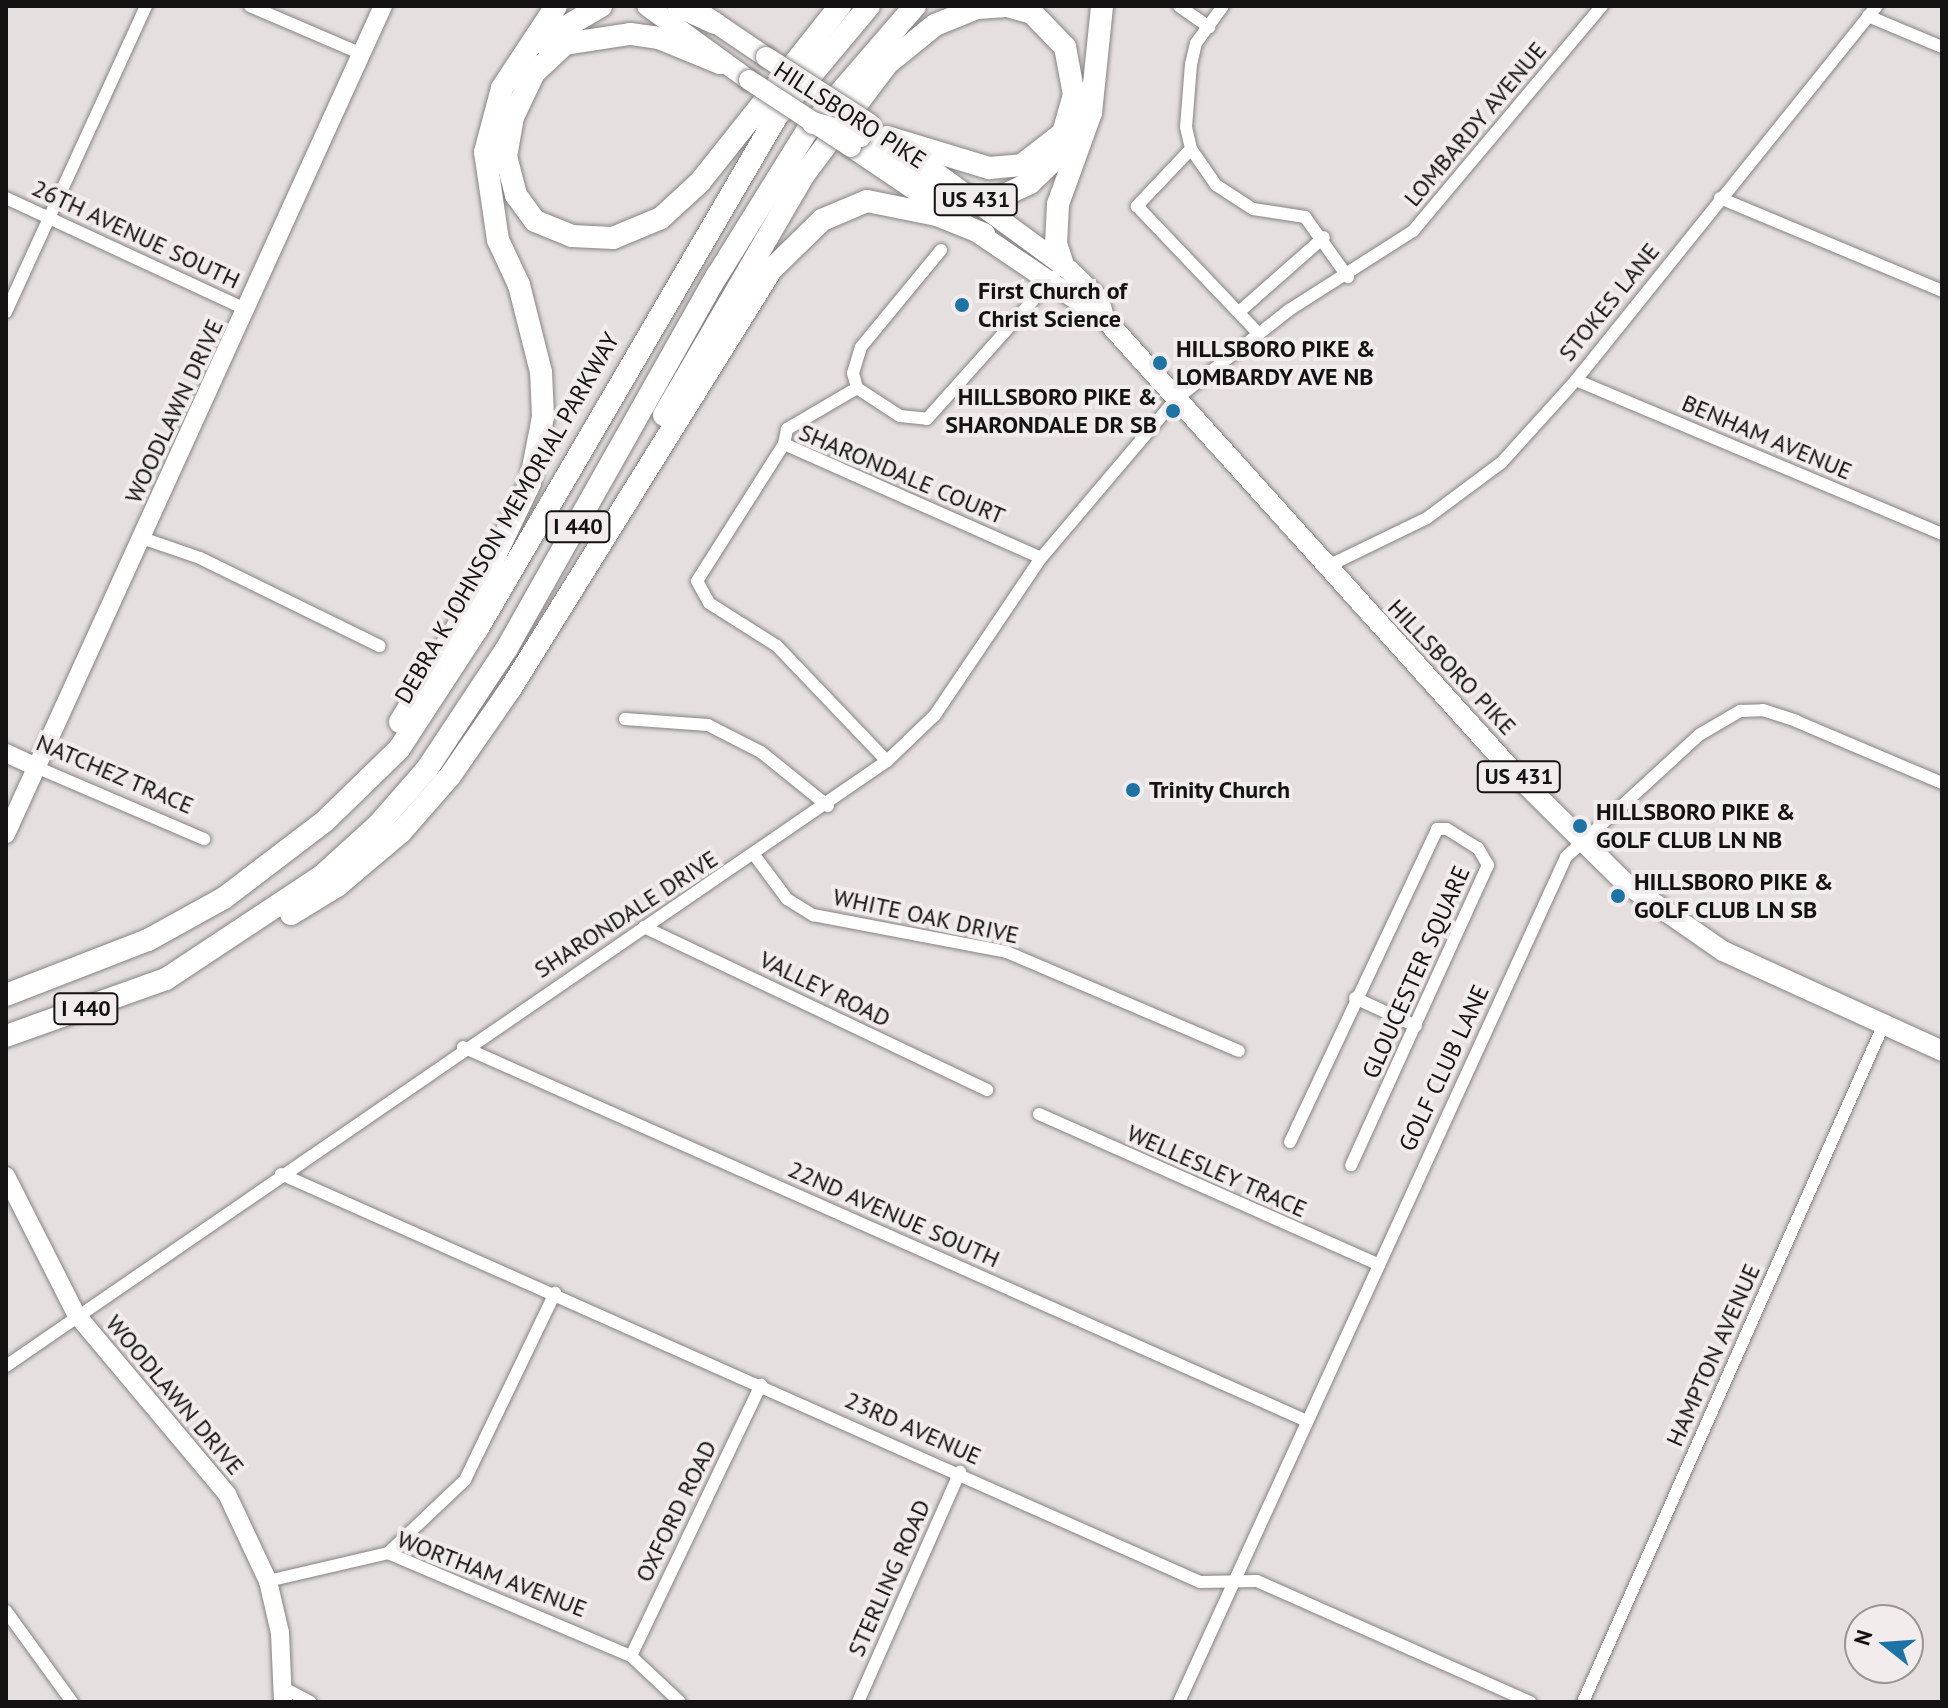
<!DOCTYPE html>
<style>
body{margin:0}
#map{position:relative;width:1948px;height:1708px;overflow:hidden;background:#e5dfdf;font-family:"PT Sans",sans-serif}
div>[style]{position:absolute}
.roads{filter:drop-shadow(0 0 2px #878281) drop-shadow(0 0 2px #878281)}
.minor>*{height:12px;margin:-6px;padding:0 6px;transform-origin:6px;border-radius:6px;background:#fff}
.secondary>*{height:18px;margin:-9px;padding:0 9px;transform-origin:9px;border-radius:9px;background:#fff}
.primary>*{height:20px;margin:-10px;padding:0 10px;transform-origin:10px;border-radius:10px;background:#fff}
.motorway>*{height:22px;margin:-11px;padding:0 11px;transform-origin:11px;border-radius:11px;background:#fff}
.bridges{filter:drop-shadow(0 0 2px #878281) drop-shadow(0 0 2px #878281)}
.primary-bridge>*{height:20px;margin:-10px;padding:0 10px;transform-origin:10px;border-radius:10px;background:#fff}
.motorway-bridge>*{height:22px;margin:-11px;padding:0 11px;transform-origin:11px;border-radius:11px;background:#fff}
.dots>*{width:22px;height:22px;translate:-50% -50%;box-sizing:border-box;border:4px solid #f2ecec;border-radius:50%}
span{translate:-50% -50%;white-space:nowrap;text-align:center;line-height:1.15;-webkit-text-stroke:8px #f2ecec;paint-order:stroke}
.shield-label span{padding:2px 6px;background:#f2ecec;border:2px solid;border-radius:6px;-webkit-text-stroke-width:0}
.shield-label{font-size:22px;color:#141212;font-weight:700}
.street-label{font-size:24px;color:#141212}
.poi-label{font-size:24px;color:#141212;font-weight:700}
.left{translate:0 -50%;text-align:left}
.right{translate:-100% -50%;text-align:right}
.frame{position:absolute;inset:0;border:8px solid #141212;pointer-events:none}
.north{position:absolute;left:1844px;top:1604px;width:80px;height:80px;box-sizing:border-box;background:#f2ecec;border:2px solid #999595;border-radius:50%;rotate:287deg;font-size:22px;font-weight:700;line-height:32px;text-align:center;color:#141212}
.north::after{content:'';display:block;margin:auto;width:28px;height:36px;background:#1d74a4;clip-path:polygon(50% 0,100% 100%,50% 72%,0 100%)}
</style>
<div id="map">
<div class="roads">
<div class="minor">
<i style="left:250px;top:6px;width:122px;rotate:23.2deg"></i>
<i style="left:1179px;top:6px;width:37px;rotate:35deg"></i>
<i style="left:1223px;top:6px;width:46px;rotate:126.1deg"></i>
<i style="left:1196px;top:43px;width:22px;rotate:103deg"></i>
<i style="left:1191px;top:64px;width:63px;rotate:94.5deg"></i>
<i style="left:1186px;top:127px;width:23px;rotate:77deg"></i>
<i style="left:1191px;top:149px;width:44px;rotate:55.2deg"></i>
<i style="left:1216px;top:185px;width:44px;rotate:33deg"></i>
<i style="left:1253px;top:209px;width:53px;rotate:8.7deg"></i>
<i style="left:1305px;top:217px;width:74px;rotate:54.4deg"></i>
<i style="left:1868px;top:16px;width:80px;rotate:22.7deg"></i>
<i style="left:1191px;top:149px;width:79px;rotate:133.5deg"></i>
<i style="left:1137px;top:206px;width:175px;rotate:46.4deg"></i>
<i style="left:6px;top:198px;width:266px;rotate:24.9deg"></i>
<i style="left:1720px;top:198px;width:241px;rotate:22.7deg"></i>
<i style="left:941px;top:250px;width:126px;rotate:129.5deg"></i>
<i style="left:861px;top:347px;width:27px;rotate:107deg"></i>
<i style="left:853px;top:373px;width:16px;rotate:75deg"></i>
<i style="left:857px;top:388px;width:51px;rotate:33.1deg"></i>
<i style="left:900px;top:416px;width:27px;rotate:6deg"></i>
<i style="left:927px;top:419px;width:191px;rotate:-48.2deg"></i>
<i style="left:6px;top:312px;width:337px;rotate:-65.4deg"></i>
<i style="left:1239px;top:312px;width:113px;rotate:-41.4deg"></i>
<i style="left:1576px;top:380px;width:397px;rotate:22.8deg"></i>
<i style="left:857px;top:388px;width:81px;rotate:149.6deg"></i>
<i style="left:787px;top:429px;width:15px;rotate:101deg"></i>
<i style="left:784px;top:444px;width:162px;rotate:122.4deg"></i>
<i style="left:697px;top:581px;width:25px;rotate:61deg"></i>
<i style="left:709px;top:603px;width:80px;rotate:32.3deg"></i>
<i style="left:777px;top:646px;width:159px;rotate:46.3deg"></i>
<i style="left:784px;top:444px;width:281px;rotate:23.9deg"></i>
<i style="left:142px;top:538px;width:61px;rotate:19deg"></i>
<i style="left:200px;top:558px;width:200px;rotate:26.1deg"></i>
<i style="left:1326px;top:567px;width:112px;rotate:-25.9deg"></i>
<i style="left:1427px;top:518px;width:94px;rotate:-36.7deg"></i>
<i style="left:1502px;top:462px;width:110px;rotate:-47.9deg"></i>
<i style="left:1576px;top:380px;width:480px;rotate:-51.2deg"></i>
<i style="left:625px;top:719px;width:83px;rotate:4.1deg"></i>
<i style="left:708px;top:725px;width:59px;rotate:27deg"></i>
<i style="left:761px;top:752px;width:86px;rotate:38.9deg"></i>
<i style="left:36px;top:767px;width:183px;rotate:23.2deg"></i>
<i style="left:755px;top:856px;width:54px;rotate:53.3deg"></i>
<i style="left:787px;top:899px;width:31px;rotate:32deg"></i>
<i style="left:813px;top:915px;width:197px;rotate:10.8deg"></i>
<i style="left:1007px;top:952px;width:252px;rotate:23.1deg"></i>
<i style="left:644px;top:927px;width:380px;rotate:25.4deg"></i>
<i style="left:1355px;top:998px;width:67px;rotate:24.7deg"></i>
<i style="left:463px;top:1047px;width:923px;rotate:23.9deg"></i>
<i style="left:1039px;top:1114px;width:372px;rotate:23.9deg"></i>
<i style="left:1290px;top:1142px;width:346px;rotate:-64.8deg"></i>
<i style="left:1437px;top:829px;width:10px"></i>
<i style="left:1447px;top:829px;width:36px;rotate:32deg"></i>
<i style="left:1478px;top:848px;width:20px;rotate:60deg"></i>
<i style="left:1488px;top:865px;width:330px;rotate:114.5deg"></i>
<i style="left:281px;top:1174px;width:1005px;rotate:23.94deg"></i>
<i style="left:1200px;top:1582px;width:57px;rotate:-1deg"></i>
<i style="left:1257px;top:1581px;width:299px;rotate:23.9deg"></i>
<i style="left:6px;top:1366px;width:1069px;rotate:-34.48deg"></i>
<i style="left:887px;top:761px;width:66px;rotate:-43.8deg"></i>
<i style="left:935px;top:715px;width:189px;rotate:-56deg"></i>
<i style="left:1041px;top:558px;width:209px;rotate:-49.7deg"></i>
<i style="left:1176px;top:399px;width:144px;rotate:-38.2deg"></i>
<i style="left:1289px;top:310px;width:147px;rotate:-32.5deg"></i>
<i style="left:1413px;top:231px;width:294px;rotate:-50deg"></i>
<i style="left:388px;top:1553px;width:106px;rotate:-43.5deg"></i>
<i style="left:465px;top:1480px;width:208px;rotate:-64.3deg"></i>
<i style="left:268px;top:1581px;width:123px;rotate:-13.1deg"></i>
<i style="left:388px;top:1553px;width:264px;rotate:23deg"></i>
<i style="left:631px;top:1656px;width:67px;rotate:43.2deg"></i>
<i style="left:6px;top:1611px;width:112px;rotate:54deg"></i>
<i style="left:631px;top:1656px;width:301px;rotate:-64.4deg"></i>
<i style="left:284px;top:1688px;width:30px;rotate:28deg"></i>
<i style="left:858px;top:1702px;width:252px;rotate:-66.1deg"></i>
<i style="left:1179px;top:1702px;width:929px;rotate:-65.39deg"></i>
<i style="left:1566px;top:857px;width:180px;rotate:-42.5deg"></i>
<i style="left:1699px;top:735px;width:48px;rotate:-30.3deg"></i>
<i style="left:1740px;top:711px;width:23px;rotate:-2deg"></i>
<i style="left:1763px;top:710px;width:35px;rotate:18deg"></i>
<i style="left:1796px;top:721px;width:159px;rotate:23deg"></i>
<i style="left:1583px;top:1702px;width:740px;rotate:-66.07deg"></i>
</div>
<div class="secondary">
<i style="left:6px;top:753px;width:33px;rotate:25deg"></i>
<i style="left:6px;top:834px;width:910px;rotate:-65.52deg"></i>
<i style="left:6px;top:1176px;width:155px;rotate:63.1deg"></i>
<i style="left:76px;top:1314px;width:235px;rotate:50deg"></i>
<i style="left:227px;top:1494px;width:96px;rotate:64.8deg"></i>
<i style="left:268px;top:1581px;width:53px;rotate:77deg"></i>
<i style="left:280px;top:1633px;width:69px;rotate:87.5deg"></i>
</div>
<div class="primary">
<i style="left:647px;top:6px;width:126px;rotate:36deg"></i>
<i style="left:701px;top:13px;width:78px;rotate:34.1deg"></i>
<i style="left:893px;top:141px;width:218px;rotate:36.2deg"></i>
<i style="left:1069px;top:270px;width:42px;rotate:44deg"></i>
<i style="left:1099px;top:299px;width:20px;rotate:75deg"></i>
<i style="left:851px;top:147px;width:305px;rotate:34.1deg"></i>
<i style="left:1104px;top:318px;width:615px;rotate:47.96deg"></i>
<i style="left:1516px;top:775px;width:153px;rotate:44.7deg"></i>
<i style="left:1625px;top:883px;width:119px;rotate:34.8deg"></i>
<i style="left:1723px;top:951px;width:241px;rotate:24.5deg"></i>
</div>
<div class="motorway">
<i style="left:678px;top:6px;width:40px;rotate:25deg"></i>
<i style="left:540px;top:42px;width:71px;rotate:-30.5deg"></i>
<i style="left:720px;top:63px;width:66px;rotate:-157.7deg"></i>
<i style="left:659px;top:38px;width:29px;rotate:-172deg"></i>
<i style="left:630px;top:34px;width:66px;rotate:171.3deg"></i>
<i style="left:565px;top:44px;width:42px;rotate:136.9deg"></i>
<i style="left:534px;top:73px;width:49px;rotate:115.5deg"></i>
<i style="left:513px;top:117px;width:40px;rotate:100deg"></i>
<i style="left:506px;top:156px;width:40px;rotate:75.6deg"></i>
<i style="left:516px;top:195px;width:32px;rotate:54deg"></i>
<i style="left:535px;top:221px;width:40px;rotate:22deg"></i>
<i style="left:572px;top:236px;width:41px;rotate:2.8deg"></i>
<i style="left:613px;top:238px;width:52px;rotate:-22.6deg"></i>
<i style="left:661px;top:218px;width:53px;rotate:-42.7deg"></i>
<i style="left:700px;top:182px;width:225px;rotate:-51.5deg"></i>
<i style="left:860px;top:136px;width:111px;rotate:32.8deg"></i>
<i style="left:953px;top:196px;width:31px;rotate:17deg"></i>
<i style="left:983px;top:205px;width:52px;rotate:-25.1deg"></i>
<i style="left:1030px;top:183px;width:74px;rotate:-43.9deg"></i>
<i style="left:887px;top:137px;width:107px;rotate:16.9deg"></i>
<i style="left:989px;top:168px;width:33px;rotate:-5deg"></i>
<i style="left:1022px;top:165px;width:52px;rotate:-38deg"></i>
<i style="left:1063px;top:133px;width:40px;rotate:-74deg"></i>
<i style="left:1074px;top:95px;width:49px;rotate:-100.6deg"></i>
<i style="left:1065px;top:47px;width:47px;rotate:-134.1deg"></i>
<i style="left:1032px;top:13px;width:26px;rotate:-164deg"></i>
<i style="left:1063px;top:265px;width:22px;rotate:-108deg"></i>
<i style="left:1056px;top:244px;width:40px;rotate:-87.1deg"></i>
<i style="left:1058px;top:204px;width:97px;rotate:-70.1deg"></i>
<i style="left:1091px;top:113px;width:108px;rotate:-84.1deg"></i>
<i style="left:664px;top:415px;width:276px;rotate:-59.8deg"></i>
<i style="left:803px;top:176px;width:140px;rotate:-53.1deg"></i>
<i style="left:887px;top:64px;width:62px;rotate:-39.1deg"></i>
<i style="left:935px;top:25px;width:45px;rotate:-22deg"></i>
<i style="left:977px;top:8px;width:26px;rotate:-4deg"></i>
<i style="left:400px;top:722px;width:141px;rotate:-58.9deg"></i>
<i style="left:473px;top:601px;width:131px;rotate:-64.2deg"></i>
<i style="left:530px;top:483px;width:67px;rotate:-78.9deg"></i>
<i style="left:543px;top:417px;width:45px;rotate:-92.5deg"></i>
<i style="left:541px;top:372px;width:90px;rotate:-104.2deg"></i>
<i style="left:519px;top:285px;width:50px;rotate:-115deg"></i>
<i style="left:498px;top:240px;width:89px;rotate:-98.4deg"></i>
<i style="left:485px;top:152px;width:66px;rotate:-75.1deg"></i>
<i style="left:502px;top:88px;width:98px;rotate:-56.6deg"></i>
<i style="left:291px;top:914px;width:54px;rotate:-31.3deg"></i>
<i style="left:337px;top:886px;width:84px;rotate:-40.2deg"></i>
<i style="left:401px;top:832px;width:74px;rotate:-48.8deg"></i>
<i style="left:450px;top:776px;width:107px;rotate:-55.3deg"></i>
<i style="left:511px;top:688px;width:492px;rotate:-58.1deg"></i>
<i style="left:771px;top:270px;width:71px;rotate:-44.4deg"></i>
<i style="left:822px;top:220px;width:49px;rotate:-22.9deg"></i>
<i style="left:867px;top:201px;width:71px;rotate:11.3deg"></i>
<i style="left:937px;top:215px;width:51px;rotate:22deg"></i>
<i style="left:6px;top:995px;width:152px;rotate:-21.2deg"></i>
<i style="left:148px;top:940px;width:87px;rotate:-28.9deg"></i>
<i style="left:224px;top:898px;width:127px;rotate:-37.3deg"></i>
<i style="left:325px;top:821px;width:103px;rotate:-44.2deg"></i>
<i style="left:399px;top:749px;width:145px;rotate:-56.9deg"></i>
<i style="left:478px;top:628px;width:593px;rotate:-59.72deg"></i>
<i style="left:777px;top:116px;width:143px;rotate:-50.1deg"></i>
<i style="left:6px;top:1036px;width:170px;rotate:-19.6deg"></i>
<i style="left:166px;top:979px;width:188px;rotate:-33.5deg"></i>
<i style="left:323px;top:875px;width:74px;rotate:-42.3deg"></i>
<i style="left:378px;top:825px;width:74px;rotate:-48.8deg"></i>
<i style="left:427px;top:769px;width:145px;rotate:-56.5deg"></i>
<i style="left:507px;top:648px;width:427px;rotate:-60.6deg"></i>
<i style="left:717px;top:276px;width:171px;rotate:-58.2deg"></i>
<i style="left:807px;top:131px;width:165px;rotate:-49.2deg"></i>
</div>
</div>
<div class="bridges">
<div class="primary-bridge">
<i style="left:766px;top:57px;width:124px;rotate:32.8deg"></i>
<i style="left:749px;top:80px;width:122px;rotate:33.3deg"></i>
</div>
<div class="motorway-bridge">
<i style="left:813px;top:123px;width:49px;rotate:15.5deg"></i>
</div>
</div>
<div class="dots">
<i style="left:962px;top:305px;background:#1d74a4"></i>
<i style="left:1160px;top:363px;background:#1d74a4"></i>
<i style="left:1173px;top:411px;background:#1d74a4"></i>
<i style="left:1133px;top:790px;background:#1d74a4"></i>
<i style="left:1580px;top:826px;background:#1d74a4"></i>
<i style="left:1618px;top:896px;background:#1d74a4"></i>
</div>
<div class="shield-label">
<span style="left:976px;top:200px">US 431</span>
<span style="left:578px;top:527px">I 440</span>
<span style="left:1519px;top:777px">US 431</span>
<span style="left:86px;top:1009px">I 440</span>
</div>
<div class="street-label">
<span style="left:850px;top:115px;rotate:33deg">HILLSBORO PIKE</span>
<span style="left:1475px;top:124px;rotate:-50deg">LOMBARDY AVENUE</span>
<span style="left:136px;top:234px;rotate:25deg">26TH AVENUE SOUTH</span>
<span style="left:1609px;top:302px;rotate:-51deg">STOKES LANE</span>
<span style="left:174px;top:411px;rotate:-65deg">WOODLAWN DRIVE</span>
<span style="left:1767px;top:437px;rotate:23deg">BENHAM AVENUE</span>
<span style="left:902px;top:474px;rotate:23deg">SHARONDALE COURT</span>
<span style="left:507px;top:518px;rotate:-60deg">DEBRA K JOHNSON MEMORIAL PARKWAY</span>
<span style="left:1452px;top:667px;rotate:47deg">HILLSBORO PIKE</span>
<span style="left:115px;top:774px;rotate:23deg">NATCHEZ TRACE</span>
<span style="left:626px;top:914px;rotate:-33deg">SHARONDALE DRIVE</span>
<span style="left:926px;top:916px;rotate:12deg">WHITE OAK DRIVE</span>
<span style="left:1416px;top:972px;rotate:-66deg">GLOUCESTER SQUARE</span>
<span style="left:825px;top:989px;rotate:26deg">VALLEY ROAD</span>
<span style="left:1444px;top:1068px;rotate:-65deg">GOLF CLUB LANE</span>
<span style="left:1217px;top:1171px;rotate:24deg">WELLESLEY TRACE</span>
<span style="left:894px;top:1214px;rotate:24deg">22ND AVENUE SOUTH</span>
<span style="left:1713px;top:1355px;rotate:-66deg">HAMPTON AVENUE</span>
<span style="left:175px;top:1395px;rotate:50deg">WOODLAWN DRIVE</span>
<span style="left:913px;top:1428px;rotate:24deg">23RD AVENUE</span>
<span style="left:676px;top:1511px;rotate:-64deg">OXFORD ROAD</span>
<span style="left:492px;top:1574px;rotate:21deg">WORTHAM AVENUE</span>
<span style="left:889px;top:1578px;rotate:-66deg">STERLING ROAD</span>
</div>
<div class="poi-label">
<span class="left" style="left:978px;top:305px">First Church of<br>Christ Science</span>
<span class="left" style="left:1176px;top:363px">HILLSBORO PIKE &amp;<br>LOMBARDY AVE NB</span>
<span class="right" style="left:1157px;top:411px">HILLSBORO PIKE &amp;<br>SHARONDALE DR SB</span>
<span class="left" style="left:1149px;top:790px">Trinity Church</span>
<span class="left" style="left:1596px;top:826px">HILLSBORO PIKE &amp;<br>GOLF CLUB LN NB</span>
<span class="left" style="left:1634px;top:896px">HILLSBORO PIKE &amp;<br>GOLF CLUB LN SB</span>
</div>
<div class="frame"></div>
<div class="north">N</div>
</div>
